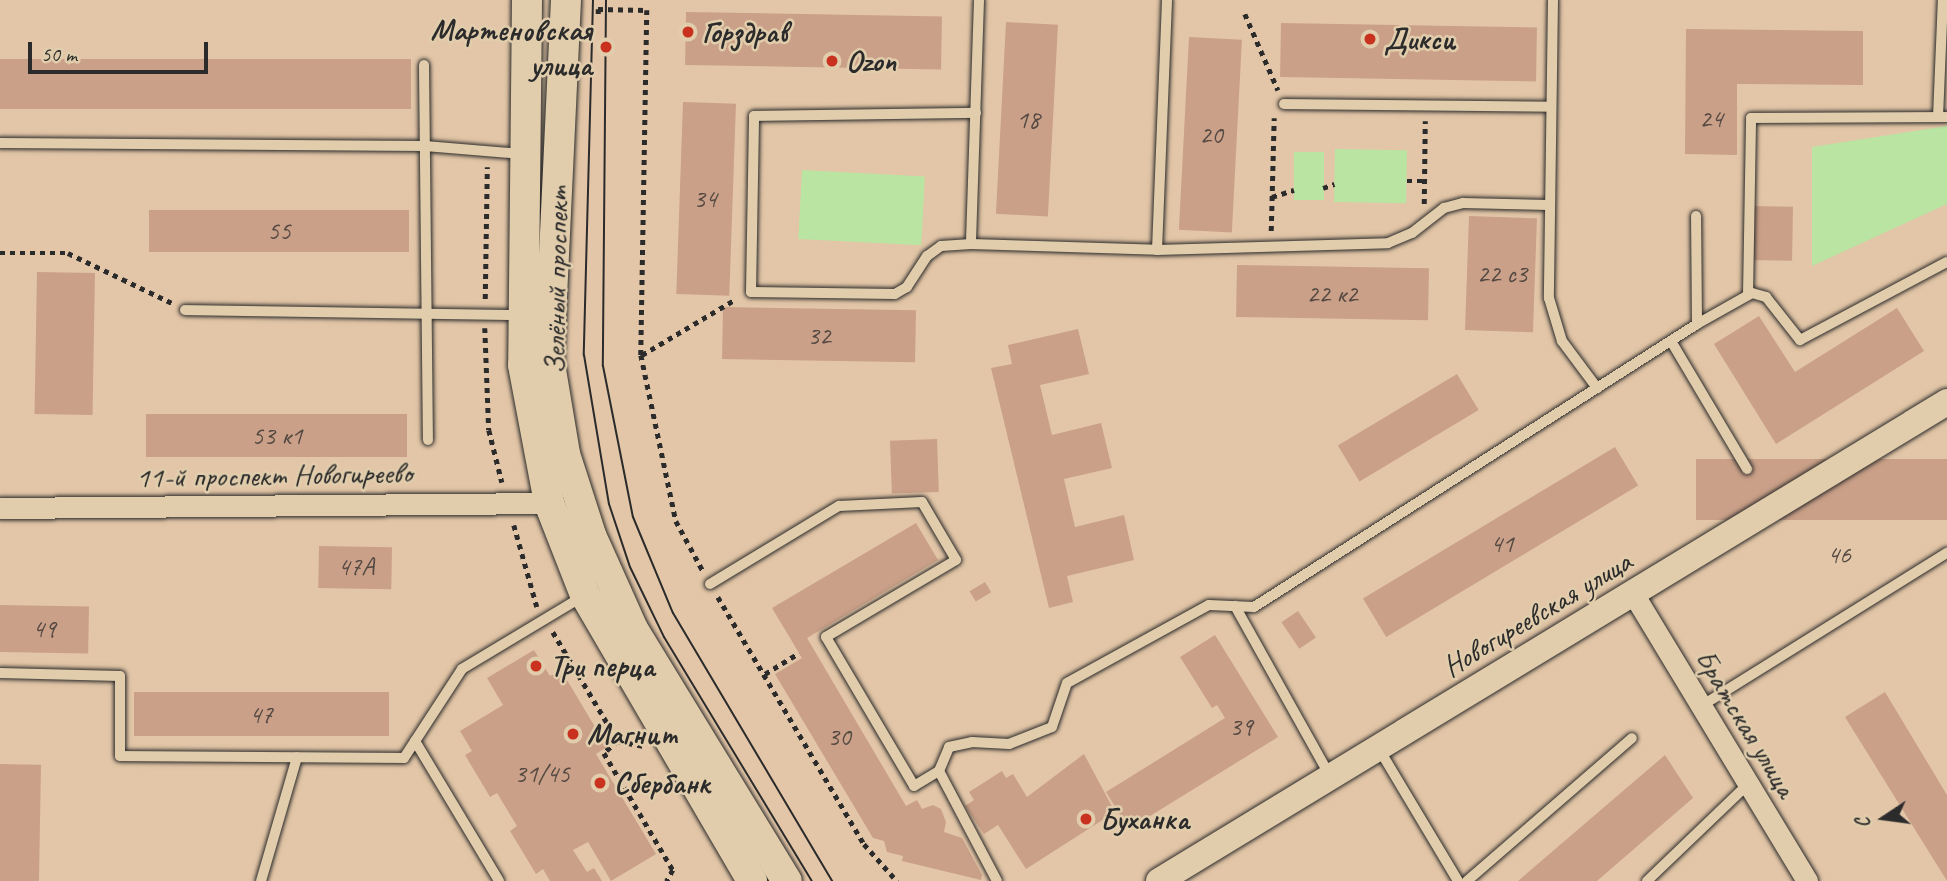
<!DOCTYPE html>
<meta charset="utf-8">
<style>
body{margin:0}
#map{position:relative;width:1947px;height:881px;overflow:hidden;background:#e3c6a7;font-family:Caveat,sans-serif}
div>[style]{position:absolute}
.green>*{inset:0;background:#b9e4a1;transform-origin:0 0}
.building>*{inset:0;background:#caa088;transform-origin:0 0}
.path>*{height:4.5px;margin-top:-2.25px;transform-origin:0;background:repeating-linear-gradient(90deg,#2b2b2b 0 5px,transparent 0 10px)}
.roads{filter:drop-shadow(0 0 2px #2b2b2b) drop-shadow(0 0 2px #2b2b2b)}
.service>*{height:10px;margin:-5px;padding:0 5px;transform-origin:5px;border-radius:5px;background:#e1cdac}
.minor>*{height:21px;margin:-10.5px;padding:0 10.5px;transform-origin:10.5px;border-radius:10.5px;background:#e1cdac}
.tertiary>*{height:26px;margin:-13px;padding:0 13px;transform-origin:13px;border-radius:13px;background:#e1cdac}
.secondary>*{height:30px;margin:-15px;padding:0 15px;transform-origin:15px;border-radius:15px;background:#e1cdac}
.tram>*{height:2px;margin:-1px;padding:0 1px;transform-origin:1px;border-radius:1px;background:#2b2b2b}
.dots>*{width:19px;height:19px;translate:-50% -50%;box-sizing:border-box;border:4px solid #e1cdac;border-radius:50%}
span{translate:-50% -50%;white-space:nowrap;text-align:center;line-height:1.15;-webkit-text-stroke:5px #e1cdac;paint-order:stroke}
.number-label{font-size:26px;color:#534842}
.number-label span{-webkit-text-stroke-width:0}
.poi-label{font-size:30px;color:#2b2b2b;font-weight:700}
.right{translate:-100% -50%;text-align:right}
.left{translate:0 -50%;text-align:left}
.street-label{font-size:30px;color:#2b2b2b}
.north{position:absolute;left:1849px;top:783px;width:70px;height:70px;-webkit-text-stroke:5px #e1cdac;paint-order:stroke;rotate:257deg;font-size:19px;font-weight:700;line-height:28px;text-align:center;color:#2b2b2b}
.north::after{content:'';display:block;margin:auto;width:24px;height:32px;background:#2b2b2b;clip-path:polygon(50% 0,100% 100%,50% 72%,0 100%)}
.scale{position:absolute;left:28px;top:42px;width:180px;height:32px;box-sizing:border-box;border:4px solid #2b2b2b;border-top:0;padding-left:9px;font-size:21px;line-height:24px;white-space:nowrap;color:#2b2b2b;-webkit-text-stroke:5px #e1cdac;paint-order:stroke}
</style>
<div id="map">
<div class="green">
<i style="clip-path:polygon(1947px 126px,1947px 204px,1812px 266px,1812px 147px)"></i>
<i style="left:1335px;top:149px;width:72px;height:53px;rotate:1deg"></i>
<i style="left:1294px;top:152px;width:30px;height:48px"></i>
<i style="left:802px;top:170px;width:123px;height:69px;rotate:3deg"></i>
</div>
<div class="building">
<i style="left:686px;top:12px;width:256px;height:53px;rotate:1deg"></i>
<i style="left:1006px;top:22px;width:52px;height:192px;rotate:3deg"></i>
<i style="left:1281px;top:23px;width:256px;height:54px;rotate:1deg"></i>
<i style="clip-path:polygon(1686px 29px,1863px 31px,1863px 85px,1737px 84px,1737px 155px,1685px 154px)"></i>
<i style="left:1189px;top:37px;width:53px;height:193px;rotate:3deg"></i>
<i style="left:0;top:59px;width:411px;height:50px"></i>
<i style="left:683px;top:102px;width:53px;height:192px;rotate:2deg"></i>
<i style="left:1750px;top:206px;width:43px;height:54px;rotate:1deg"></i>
<i style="left:149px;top:210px;width:260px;height:42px"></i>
<i style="left:1469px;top:216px;width:68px;height:114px;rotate:2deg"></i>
<i style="left:1237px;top:265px;width:192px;height:52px;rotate:1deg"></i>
<i style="left:37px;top:272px;width:58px;height:142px;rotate:1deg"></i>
<i style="left:723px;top:307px;width:193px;height:52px;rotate:1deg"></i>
<i style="clip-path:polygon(1897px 308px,1924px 351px,1776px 444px,1714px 344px,1759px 316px,1795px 372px)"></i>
<i style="clip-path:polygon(1078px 329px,1089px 374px,1040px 385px,1052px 435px,1101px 423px,1112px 468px,1064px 479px,1075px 527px,1124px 515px,1134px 560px,1067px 576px,1073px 602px,1049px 608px,991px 368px,1012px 364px,1008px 345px)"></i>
<i style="left:1457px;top:374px;width:42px;height:139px;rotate:59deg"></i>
<i style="left:146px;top:414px;width:261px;height:43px"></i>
<i style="left:937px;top:439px;width:53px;height:47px;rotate:88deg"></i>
<i style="left:1615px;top:447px;width:45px;height:294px;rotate:59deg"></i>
<i style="left:1947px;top:459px;width:61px;height:251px;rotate:90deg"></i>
<i style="clip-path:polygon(916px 523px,938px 560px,807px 638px,906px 806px,917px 800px,922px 809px,933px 805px,941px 809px,946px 822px,944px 832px,962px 838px,982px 875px,981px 880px,902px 861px,903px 856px,887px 852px,884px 841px,873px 838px,775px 674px,802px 658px,772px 608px)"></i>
<i style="left:319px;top:546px;width:73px;height:42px;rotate:1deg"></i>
<i style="left:985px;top:582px;width:12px;height:18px;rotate:59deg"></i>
<i style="left:0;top:605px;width:89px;height:47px;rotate:1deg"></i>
<i style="left:1298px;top:611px;width:32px;height:20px;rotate:56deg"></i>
<i style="clip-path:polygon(1215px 635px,1278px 737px,1129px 829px,1106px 792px,1225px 718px,1217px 705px,1212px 708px,1180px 657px)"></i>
<i style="clip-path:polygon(534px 650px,550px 676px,561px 670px,607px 747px,596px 754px,656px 854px,611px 881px,588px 842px,573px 850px,587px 872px,594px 868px,602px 881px,550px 881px,543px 869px,536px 874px,510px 831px,517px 826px,497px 793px,490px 797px,465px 755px,472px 751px,460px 731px,503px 705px,487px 678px)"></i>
<i style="left:134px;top:692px;width:255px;height:44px"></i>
<i style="clip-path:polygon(1885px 692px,1947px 795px,1947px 881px,1845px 717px)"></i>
<i style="clip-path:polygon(1084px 754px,1115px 812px,1026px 869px,998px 825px,984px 834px,965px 806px,974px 800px,969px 792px,1002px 771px,1006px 778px,1013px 774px,1027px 797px)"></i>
<i style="clip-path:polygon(1665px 755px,1693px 798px,1597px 881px,1518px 881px)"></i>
<i style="left:0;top:764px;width:41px;height:117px;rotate:1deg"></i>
</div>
<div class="path">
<i style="left:598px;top:14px;width:5px;rotate:-90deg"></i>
<i style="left:598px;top:9px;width:49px;rotate:1.2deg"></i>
<i style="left:647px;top:10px;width:345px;rotate:91deg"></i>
<i style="left:641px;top:355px;width:170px;rotate:78.1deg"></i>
<i style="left:676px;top:521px;width:57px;rotate:61.6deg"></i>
<i style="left:1245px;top:14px;width:83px;rotate:66.5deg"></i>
<i style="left:1407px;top:181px;width:17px"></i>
<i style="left:1323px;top:188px;width:12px;rotate:-20deg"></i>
<i style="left:1272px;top:197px;width:23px;rotate:-18deg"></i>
<i style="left:1424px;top:204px;width:83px;rotate:-89.3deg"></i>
<i style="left:1271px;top:231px;width:113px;rotate:-88.5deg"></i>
<i style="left:0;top:253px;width:68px"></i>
<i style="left:68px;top:253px;width:115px;rotate:25.7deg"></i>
<i style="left:485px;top:299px;width:132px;rotate:-89.1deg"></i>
<i style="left:485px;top:328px;width:102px;rotate:87.8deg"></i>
<i style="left:489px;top:430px;width:54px;rotate:76deg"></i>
<i style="left:642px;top:355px;width:109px;rotate:-30.8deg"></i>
<i style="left:514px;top:525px;width:85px;rotate:74.3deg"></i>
<i style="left:718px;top:597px;width:287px;rotate:59.4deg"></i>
<i style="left:864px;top:844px;width:50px;rotate:48.3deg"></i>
<i style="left:553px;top:632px;width:127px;rotate:59.2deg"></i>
<i style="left:618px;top:741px;width:25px;rotate:11deg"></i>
<i style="left:765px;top:674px;width:40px;rotate:-32deg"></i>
<i style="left:618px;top:741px;width:18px;rotate:139deg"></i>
<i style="left:604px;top:753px;width:136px;rotate:59.5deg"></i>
<i style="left:673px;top:870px;width:13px;rotate:119deg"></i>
</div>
<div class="roads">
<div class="service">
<i style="left:979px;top:0;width:244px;rotate:91.9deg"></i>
<i style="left:971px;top:244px;width:186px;rotate:1.8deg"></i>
<i style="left:1157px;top:250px;width:250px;rotate:-87.7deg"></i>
<i style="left:1553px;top:0;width:298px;rotate:90.8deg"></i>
<i style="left:1549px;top:298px;width:45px;rotate:73.2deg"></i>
<i style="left:1562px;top:341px;width:59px;rotate:53.3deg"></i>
<i style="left:424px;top:65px;width:375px;rotate:89.4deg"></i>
<i style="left:1284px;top:104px;width:267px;rotate:0.6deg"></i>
<i style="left:1938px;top:117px;width:117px;rotate:-87.6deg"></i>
<i style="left:0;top:143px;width:425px;rotate:0.4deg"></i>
<i style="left:425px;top:146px;width:98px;rotate:4.7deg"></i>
<i style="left:971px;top:244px;width:30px;rotate:176deg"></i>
<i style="left:941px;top:246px;width:17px;rotate:144deg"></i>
<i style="left:927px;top:256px;width:37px;rotate:123deg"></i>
<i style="left:907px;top:287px;width:14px;rotate:150deg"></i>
<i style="left:895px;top:294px;width:144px;rotate:-179.2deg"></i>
<i style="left:751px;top:292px;width:176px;rotate:-89deg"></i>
<i style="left:754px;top:116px;width:222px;rotate:-0.8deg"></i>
<i style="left:1157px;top:250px;width:231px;rotate:-1.7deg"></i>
<i style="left:1388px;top:243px;width:26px;rotate:-23deg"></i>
<i style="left:1412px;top:233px;width:41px;rotate:-38deg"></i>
<i style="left:1444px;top:208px;width:20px;rotate:-15deg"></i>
<i style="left:1463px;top:203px;width:86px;rotate:1.3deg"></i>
<i style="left:1748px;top:295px;width:177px;rotate:-89deg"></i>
<i style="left:1751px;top:118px;width:196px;rotate:-0.3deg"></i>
<i style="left:185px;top:310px;width:336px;rotate:0.9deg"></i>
<i style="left:1697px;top:324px;width:63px;rotate:-29.4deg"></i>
<i style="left:1752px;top:293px;width:15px;rotate:16deg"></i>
<i style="left:1766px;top:297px;width:55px;rotate:51.7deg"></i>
<i style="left:1800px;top:340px;width:166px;rotate:-28deg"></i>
<i style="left:1671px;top:341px;width:149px;rotate:59.3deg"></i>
<i style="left:710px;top:584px;width:151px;rotate:-31.2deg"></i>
<i style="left:839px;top:506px;width:83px;rotate:-2.8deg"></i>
<i style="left:922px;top:502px;width:67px;rotate:59.6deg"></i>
<i style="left:956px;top:560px;width:151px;rotate:149.4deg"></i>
<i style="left:826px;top:637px;width:173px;rotate:59.4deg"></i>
<i style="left:914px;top:786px;width:29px;rotate:-31deg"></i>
<i style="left:939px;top:771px;width:26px;rotate:-67deg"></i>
<i style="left:949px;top:747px;width:24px;rotate:-12deg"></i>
<i style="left:972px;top:742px;width:37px;rotate:3deg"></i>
<i style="left:1009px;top:744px;width:46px;rotate:-21.6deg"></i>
<i style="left:1052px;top:727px;width:46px;rotate:-71.2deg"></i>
<i style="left:1067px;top:683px;width:162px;rotate:-28.8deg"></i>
<i style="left:1209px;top:605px;width:45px;rotate:2.5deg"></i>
<i style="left:1254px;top:607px;width:526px;rotate:-32.57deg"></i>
<i style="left:1697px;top:324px;width:108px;rotate:-90.5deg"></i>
<i style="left:1235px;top:606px;width:195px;rotate:60.8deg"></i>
<i style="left:0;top:673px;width:120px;rotate:1.4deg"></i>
<i style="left:120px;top:676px;width:80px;rotate:90deg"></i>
<i style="left:120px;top:756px;width:284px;rotate:0.4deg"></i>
<i style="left:404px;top:758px;width:106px;rotate:-56.9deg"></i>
<i style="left:462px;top:669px;width:140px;rotate:-31deg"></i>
<i style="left:1701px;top:706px;width:290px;rotate:-31.9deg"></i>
<i style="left:415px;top:741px;width:163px;rotate:59deg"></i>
<i style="left:1379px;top:749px;width:154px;rotate:59.1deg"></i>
<i style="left:939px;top:771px;width:124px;rotate:62.2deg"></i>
<i style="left:261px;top:881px;width:129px;rotate:-73.8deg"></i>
<i style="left:1467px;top:881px;width:218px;rotate:-40.9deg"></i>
<i style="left:1647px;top:881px;width:140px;rotate:-43.8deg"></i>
</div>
<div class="minor">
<i style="left:0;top:508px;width:549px;rotate:-0.52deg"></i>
<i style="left:1634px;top:595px;width:334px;rotate:58.8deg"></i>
</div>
<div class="tertiary">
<i style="left:1159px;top:881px;width:922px;rotate:-31.29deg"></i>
</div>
<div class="secondary">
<i style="left:527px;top:0;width:365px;rotate:90.6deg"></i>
<i style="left:523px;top:365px;width:140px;rotate:79.3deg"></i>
<i style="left:549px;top:503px;width:99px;rotate:68.6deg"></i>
<i style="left:585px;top:595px;width:331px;rotate:59.7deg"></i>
<i style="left:566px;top:0;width:358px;rotate:92.7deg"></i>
<i style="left:549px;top:358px;width:97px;rotate:80.5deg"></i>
<i style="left:565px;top:454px;width:85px;rotate:72.2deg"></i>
<i style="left:591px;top:535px;width:103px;rotate:65.9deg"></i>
<i style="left:633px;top:629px;width:295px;rotate:58.6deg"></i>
</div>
</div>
<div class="tram">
<i style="left:593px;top:0;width:355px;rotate:91.5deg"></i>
<i style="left:584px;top:355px;width:151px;rotate:80.5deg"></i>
<i style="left:609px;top:504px;width:66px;rotate:71.6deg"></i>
<i style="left:630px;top:567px;width:78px;rotate:64.1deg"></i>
<i style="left:664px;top:637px;width:285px;rotate:58.8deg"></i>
<i style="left:606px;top:0;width:366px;rotate:90.5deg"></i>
<i style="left:603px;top:366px;width:154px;rotate:78.8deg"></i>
<i style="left:633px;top:517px;width:104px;rotate:67.4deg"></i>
<i style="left:673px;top:613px;width:312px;rotate:59.3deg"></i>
</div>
<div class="dots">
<i style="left:688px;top:32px;background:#c8321e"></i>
<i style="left:1370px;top:39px;background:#c8321e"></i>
<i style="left:606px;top:47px;background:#c8321e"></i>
<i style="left:832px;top:61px;background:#c8321e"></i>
<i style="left:536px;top:666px;background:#c8321e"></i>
<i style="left:573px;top:734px;background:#c8321e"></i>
<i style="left:600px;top:783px;background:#c8321e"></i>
<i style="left:1086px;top:819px;background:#c8321e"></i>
</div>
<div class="number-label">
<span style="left:1711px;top:119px">24</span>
<span style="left:1028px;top:120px">18</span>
<span style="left:1211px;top:135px">20</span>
<span style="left:705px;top:199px">34</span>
<span style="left:279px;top:231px">55</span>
<span style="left:1502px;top:274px">22 с3</span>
<span style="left:1332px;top:294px">22 к2</span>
<span style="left:819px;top:336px">32</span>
<span style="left:277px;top:436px">53 к1</span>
<span style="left:1502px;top:544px">41</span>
<span style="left:1839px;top:555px">46</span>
<span style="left:356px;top:567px">47А</span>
<span style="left:44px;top:629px">49</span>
<span style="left:261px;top:715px">47</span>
<span style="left:1241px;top:727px">39</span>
<span style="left:839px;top:737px">30</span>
<span style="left:542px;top:774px">31/45</span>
</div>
<div class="poi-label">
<span class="right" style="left:592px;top:47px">Мартеновская<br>улица</span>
<span class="left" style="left:702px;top:32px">Горздрав</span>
<span class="left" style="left:1384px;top:39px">Дикси</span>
<span class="left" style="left:846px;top:61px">Ozon</span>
<span class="left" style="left:550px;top:666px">Три перца</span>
<span class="left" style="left:587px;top:734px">Магнит</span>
<span class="left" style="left:614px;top:783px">Сбербанк</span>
<span class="left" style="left:1100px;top:819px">Буханка</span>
</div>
<div class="street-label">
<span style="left:556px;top:280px;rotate:-89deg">Зелёный проспект</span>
<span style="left:274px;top:475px;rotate:-1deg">11-й проспект Новогиреево</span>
<span style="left:1537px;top:614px;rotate:-31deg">Новогиреевская улица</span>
<span style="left:1746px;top:723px;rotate:59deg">Братская улица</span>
</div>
<div class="north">С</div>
<div class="scale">50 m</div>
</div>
